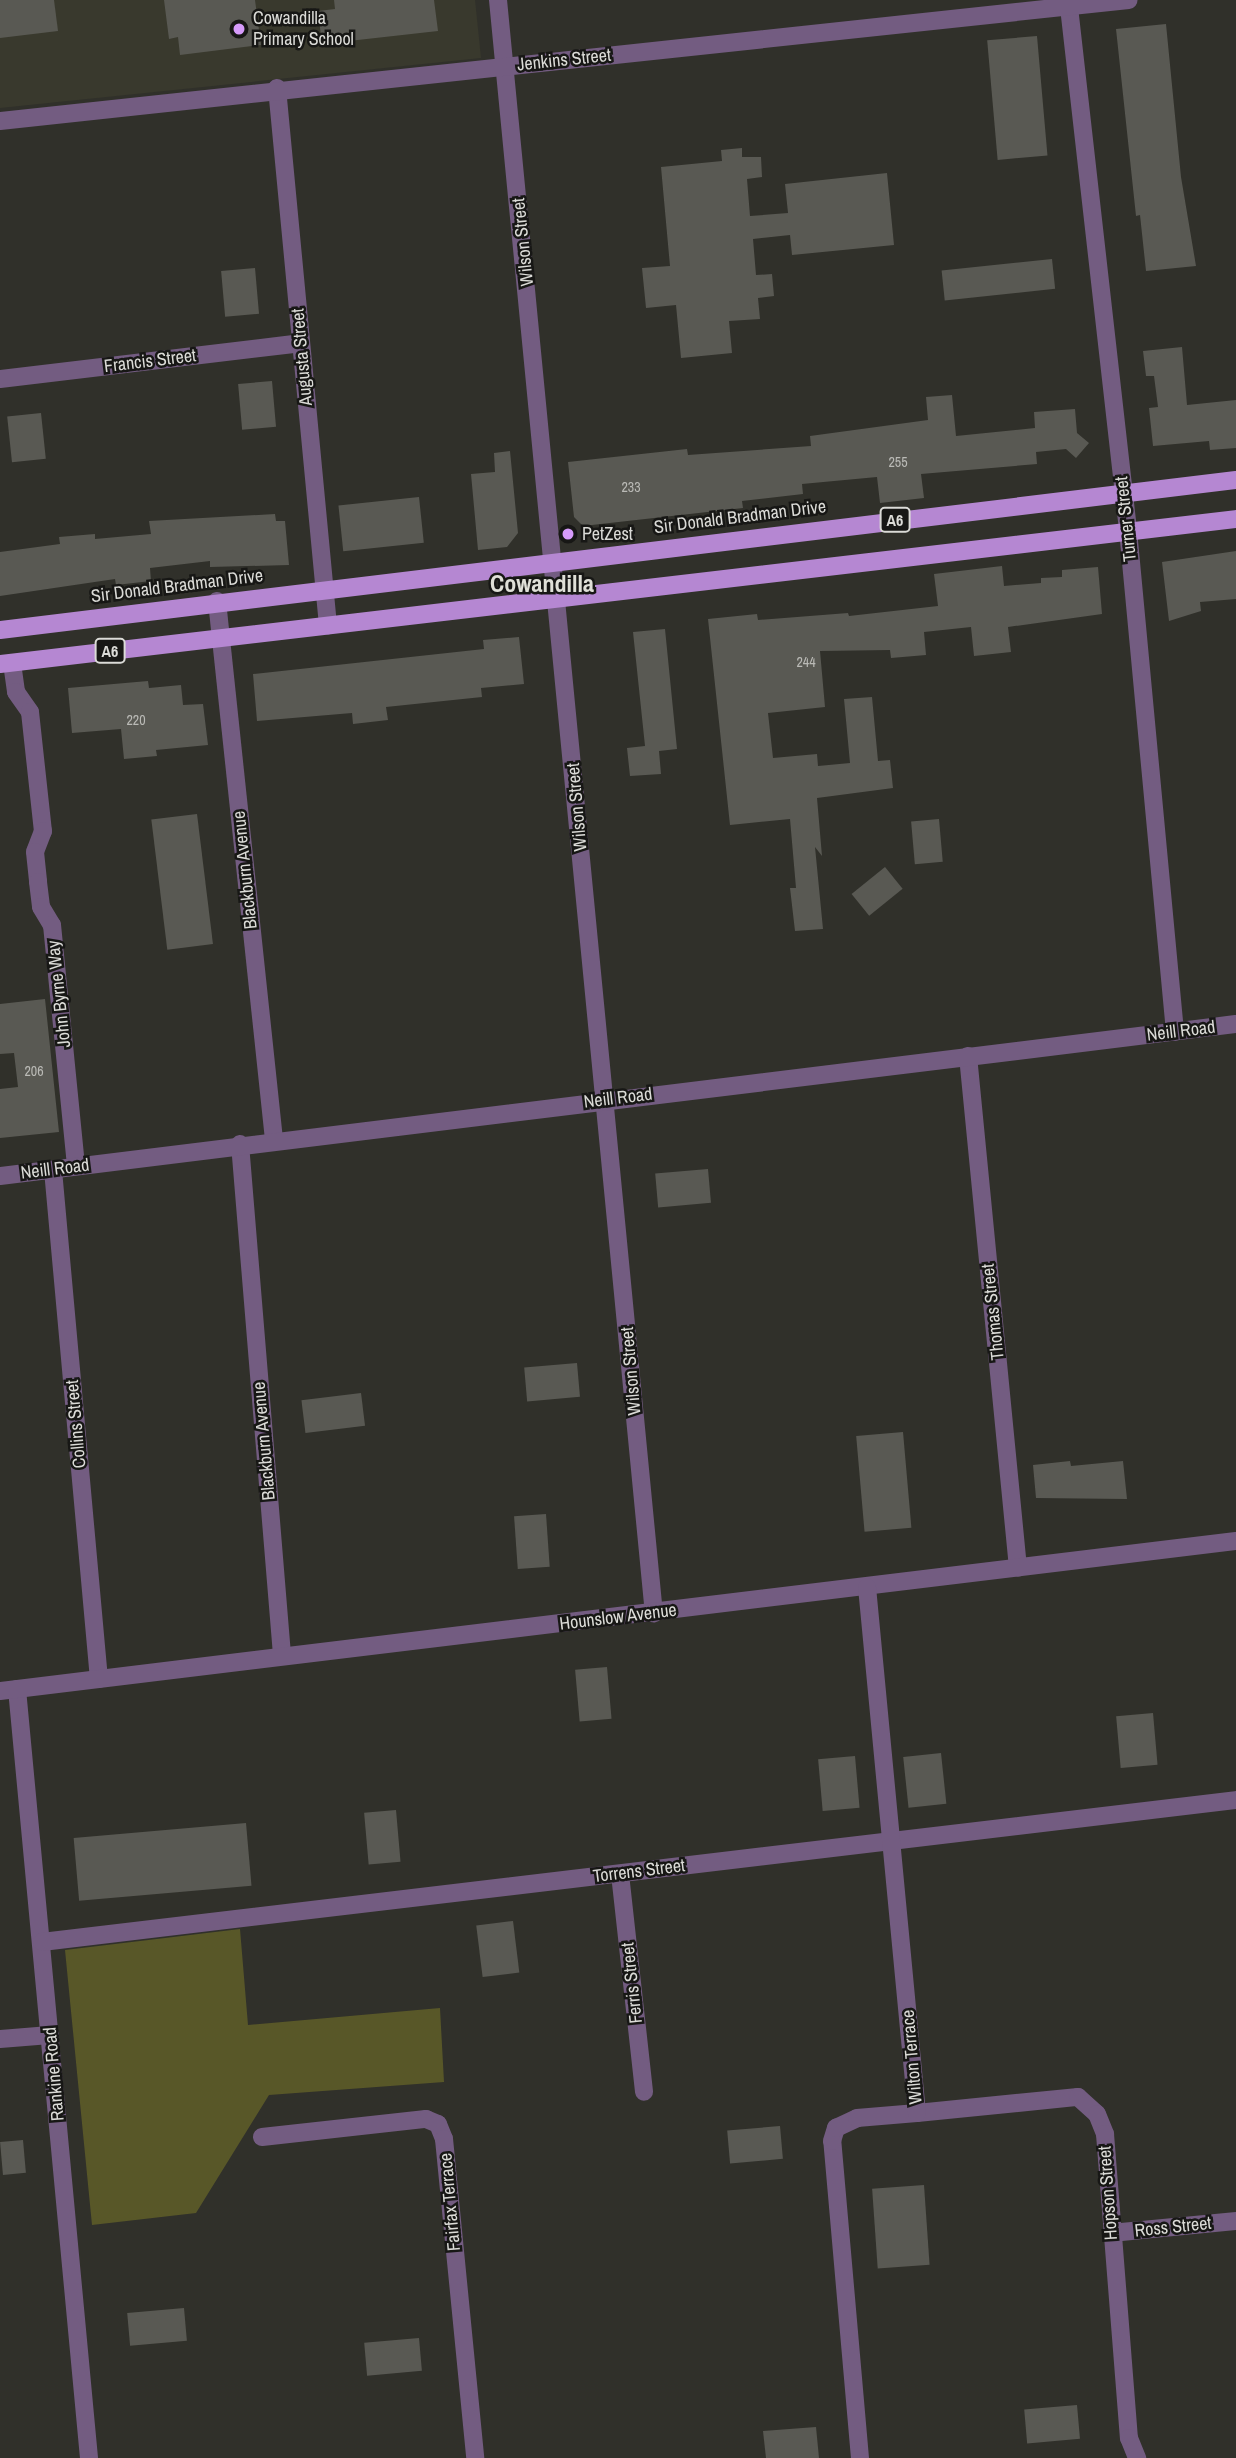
<!DOCTYPE html>
<style>
body{margin:0}
#map{position:relative;width:1236px;height:2458px;overflow:hidden;background:#30302a;font-family:"Archivo Narrow",sans-serif}
div>[style]{position:absolute}
.built>*{inset:0;background:#39392d}
.green>*{inset:0;background:#585728}
.building>*{inset:0;background:#595953;transform-origin:0 0}
.minor>*{height:18px;margin:-9px;padding:0 9px;transform-origin:9px;border-radius:9px;background:#735c81}
.major>*{height:18px;margin:-9px;padding:0 9px;transform-origin:9px;border-radius:9px;background:#b587d2}
.dots>*{width:19px;height:19px;translate:-50% -50%;box-sizing:border-box;border:4px solid #171715;border-radius:50%}
span{translate:-50% -50%;white-space:nowrap;text-align:center;line-height:1.15;-webkit-text-stroke:5px #171715;paint-order:stroke}
.number-label{font-size:14px;color:#babab6}
.number-label span{-webkit-text-stroke-width:0}
.shield-label span{padding:2px 5px;background:#171715;border:2px solid;border-radius:5px;-webkit-text-stroke-width:0}
.shield-label{font-size:16px;color:#dbdbd7;font-weight:700}
.poi-label{font-size:18px;color:#dbdbd7}
.left{translate:0 -50%;text-align:left}
.street-label{font-size:18px;color:#dbdbd7}
.district-label{font-size:24px;color:#e0e0d8;font-weight:700}
</style>
<div id="map">
<div class="built">
<i style="clip-path:polygon(0 0,475px 0,481px 58px,0 108px)"></i>
</div>
<div class="green">
<i style="clip-path:polygon(240px 1929px,248px 2025px,440px 2008px,444px 2082px,269px 2095px,196px 2213px,92px 2225px,65px 1950px)"></i>
</div>
<div class="building">
<i style="clip-path:polygon(0 0,54px 0,58px 31px,0 38px)"></i>
<i style="clip-path:polygon(164px 0,255px 0,261px 45px,180px 55px,178px 37px,169px 39px)"></i>
<i style="clip-path:polygon(334px 0,434px 0,438px 31px,322px 44px,318px 11px,335px 9px)"></i>
<i style="clip-path:polygon(1166px 24px,1181px 177px,1196px 266px,1146px 271px,1140px 215px,1136px 216px,1116px 29px)"></i>
<i style="left:1037px;top:36px;width:120px;height:50px;rotate:85deg"></i>
<i style="clip-path:polygon(742px 148px,742px 157px,761px 157px,762px 177px,747px 179px,750px 216px,788px 213px,785px 184px,887px 173px,894px 245px,792px 255px,790px 235px,753px 239px,756px 275px,772px 274px,774px 296px,758px 298px,760px 319px,729px 321px,732px 353px,681px 358px,676px 305px,646px 308px,642px 268px,670px 266px,661px 167px,722px 161px,721px 150px)"></i>
<i style="left:1052px;top:259px;width:30px;height:111px;rotate:84deg"></i>
<i style="left:255px;top:268px;width:46px;height:34px;rotate:85deg"></i>
<i style="clip-path:polygon(1182px 347px,1187px 405px,1236px 400px,1236px 448px,1210px 450px,1209px 441px,1153px 446px,1149px 408px,1158px 407px,1154px 376px,1146px 376px,1143px 351px)"></i>
<i style="left:272px;top:381px;width:46px;height:34px;rotate:85deg"></i>
<i style="clip-path:polygon(952px 395px,956px 436px,1035px 428px,1034px 412px,1075px 409px,1077px 433px,1089px 443px,1076px 458px,1066px 449px,1036px 452px,1037px 464px,921px 474px,924px 498px,880px 503px,877px 477px,802px 484px,803px 494px,742px 501px,743px 508px,583px 526px,574px 517px,568px 462px,687px 449px,688px 455px,811px 446px,810px 436px,928px 420px,926px 397px)"></i>
<i style="left:41px;top:413px;width:46px;height:34px;rotate:84deg"></i>
<i style="clip-path:polygon(510px 451px,518px 533px,507px 547px,478px 550px,471px 474px,495px 472px,494px 453px)"></i>
<i style="left:419px;top:497px;width:46px;height:81px;rotate:84deg"></i>
<i style="clip-path:polygon(275px 514px,276px 521px,285px 521px,289px 565px,210px 567px,210px 561px,150px 568px,151px 581px,116px 585px,115px 579px,0 596px,0 552px,60px 544px,59px 537px,95px 534px,95px 539px,151px 534px,149px 521px)"></i>
<i style="clip-path:polygon(1236px 551px,1236px 599px,1200px 602px,1201px 611px,1169px 621px,1162px 562px)"></i>
<i style="clip-path:polygon(1002px 566px,1004px 586px,1041px 583px,1041px 578px,1062px 577px,1062px 570px,1098px 567px,1102px 614px,1008px 627px,1011px 652px,974px 656px,971px 627px,924px 632px,926px 655px,891px 658px,890px 650px,820px 651px,825px 707px,768px 713px,773px 758px,817px 754px,818px 766px,850px 763px,844px 699px,872px 697px,878px 761px,890px 760px,893px 788px,817px 798px,822px 856px,815px 847px,823px 929px,795px 931px,790px 888px,796px 888px,790px 819px,730px 825px,708px 619px,757px 614px,758px 620px,848px 613px,849px 616px,938px 606px,934px 574px)"></i>
<i style="clip-path:polygon(665px 629px,677px 749px,659px 751px,661px 774px,630px 776px,627px 748px,645px 746px,633px 632px)"></i>
<i style="clip-path:polygon(519px 637px,524px 684px,481px 688px,482px 697px,386px 707px,388px 720px,353px 724px,352px 713px,257px 721px,253px 674px,484px 649px,483px 640px)"></i>
<i style="clip-path:polygon(148px 681px,149px 688px,181px 685px,183px 705px,203px 704px,208px 745px,156px 750px,157px 756px,124px 759px,121px 729px,72px 733px,68px 688px)"></i>
<i style="left:197px;top:814px;width:131px;height:46px;rotate:83deg"></i>
<i style="left:939px;top:819px;width:43px;height:28px;rotate:85deg"></i>
<i style="left:885px;top:867px;width:28px;height:43px;rotate:51deg"></i>
<i style="clip-path:polygon(45px 999px,59px 1132px,0 1138px,0 1089px,18px 1087px,14px 1053px,0 1054px,0 1004px)"></i>
<i style="left:708px;top:1169px;width:34px;height:53px;rotate:85deg"></i>
<i style="left:577px;top:1363px;width:34px;height:53px;rotate:85deg"></i>
<i style="left:361px;top:1393px;width:33px;height:60px;rotate:83deg"></i>
<i style="left:903px;top:1432px;width:96px;height:47px;rotate:85deg"></i>
<i style="clip-path:polygon(1070px 1461px,1071px 1466px,1123px 1461px,1127px 1499px,1036px 1498px,1033px 1465px)"></i>
<i style="left:546px;top:1514px;width:53px;height:32px;rotate:86deg"></i>
<i style="left:607px;top:1667px;width:52px;height:32px;rotate:85deg"></i>
<i style="left:1153px;top:1713px;width:52px;height:37px;rotate:85deg"></i>
<i style="left:941px;top:1753px;width:51px;height:38px;rotate:84deg"></i>
<i style="left:855px;top:1756px;width:52px;height:37px;rotate:85deg"></i>
<i style="left:396px;top:1810px;width:52px;height:32px;rotate:85deg"></i>
<i style="left:246px;top:1823px;width:63px;height:173px;rotate:85deg"></i>
<i style="left:513px;top:1921px;width:52px;height:37px;rotate:83deg"></i>
<i style="left:780px;top:2126px;width:33px;height:53px;rotate:85deg"></i>
<i style="left:23px;top:2140px;width:33px;height:23px;rotate:85deg"></i>
<i style="left:924px;top:2185px;width:80px;height:52px;rotate:86deg"></i>
<i style="left:184px;top:2308px;width:33px;height:57px;rotate:85deg"></i>
<i style="left:419px;top:2338px;width:33px;height:55px;rotate:85deg"></i>
<i style="left:1077px;top:2405px;width:34px;height:53px;rotate:85deg"></i>
<i style="clip-path:polygon(816px 2427px,819px 2458px,766px 2458px,763px 2431px)"></i>
</div>
<div class="minor">
<i style="left:498px;top:0;width:1621px;rotate:84.48deg"></i>
<i style="left:1069px;top:7px;width:526px;rotate:83.56deg"></i>
<i style="left:1128px;top:530px;width:504px;rotate:84.65deg"></i>
<i style="left:277px;top:88px;width:540px;rotate:84.58deg"></i>
<i style="left:0;top:121px;width:1135px;rotate:-6.12deg"></i>
<i style="left:0;top:379px;width:302px;rotate:-6.8deg"></i>
<i style="left:217px;top:601px;width:542px;rotate:83.96deg"></i>
<i style="left:12px;top:663px;width:29px;rotate:82deg"></i>
<i style="left:16px;top:692px;width:24px;rotate:55deg"></i>
<i style="left:30px;top:712px;width:120px;rotate:83.8deg"></i>
<i style="left:43px;top:831px;width:22px;rotate:111deg"></i>
<i style="left:35px;top:852px;width:30px;rotate:84deg"></i>
<i style="left:38px;top:882px;width:25px;rotate:83deg"></i>
<i style="left:41px;top:907px;width:21px;rotate:59deg"></i>
<i style="left:52px;top:925px;width:242px;rotate:84.3deg"></i>
<i style="left:968px;top:1056px;width:514px;rotate:84.42deg"></i>
<i style="left:240px;top:1144px;width:513px;rotate:85.3deg"></i>
<i style="left:53px;top:1170px;width:511px;rotate:84.84deg"></i>
<i style="left:0;top:1176px;width:1245px;rotate:-7.01deg"></i>
<i style="left:17px;top:1689px;width:772px;rotate:84.65deg"></i>
<i style="left:0;top:1691px;width:1245px;rotate:-6.92deg"></i>
<i style="left:620px;top:1874px;width:219px;rotate:83.7deg"></i>
<i style="left:42px;top:1942px;width:1202px;rotate:-6.78deg"></i>
<i style="left:0;top:2039px;width:50px;rotate:-4.6deg"></i>
<i style="left:917px;top:2113px;width:162px;rotate:-5.7deg"></i>
<i style="left:1078px;top:2097px;width:25px;rotate:42deg"></i>
<i style="left:1097px;top:2114px;width:22px;rotate:68deg"></i>
<i style="left:1105px;top:2134px;width:305px;rotate:85.5deg"></i>
<i style="left:1129px;top:2438px;width:22px;rotate:68deg"></i>
<i style="left:262px;top:2137px;width:165px;rotate:-6.3deg"></i>
<i style="left:426px;top:2119px;width:13px;rotate:23deg"></i>
<i style="left:438px;top:2124px;width:16px;rotate:68deg"></i>
<i style="left:444px;top:2139px;width:321px;rotate:84.4deg"></i>
<i style="left:1111px;top:2233px;width:126px;rotate:-5.5deg"></i>
<i style="left:860px;top:2458px;width:318px;rotate:-95deg"></i>
<i style="left:832px;top:2141px;width:14px;rotate:-73deg"></i>
<i style="left:836px;top:2128px;width:23px;rotate:-25deg"></i>
<i style="left:857px;top:2118px;width:60px;rotate:-4.8deg"></i>
<i style="left:917px;top:2113px;width:528px;rotate:-95.43deg"></i>
</div>
<div class="major">
<i style="left:0;top:630px;width:1245px;rotate:-6.92deg"></i>
<i style="left:0;top:664px;width:1244px;rotate:-6.69deg"></i>
</div>
<div class="dots">
<i style="left:239px;top:29px;background:#d69bfa"></i>
<i style="left:568px;top:534px;background:#d69bfa"></i>
</div>
<div class="number-label">
<span style="left:898px;top:462px">255</span>
<span style="left:631px;top:487px">233</span>
<span style="left:806px;top:662px">244</span>
<span style="left:136px;top:720px">220</span>
<span style="left:34px;top:1071px">206</span>
</div>
<div class="shield-label">
<span style="left:895px;top:520px">A6</span>
<span style="left:110px;top:651px">A6</span>
</div>
<div class="poi-label">
<span class="left" style="left:253px;top:29px">Cowandilla<br>Primary School</span>
<span class="left" style="left:582px;top:534px">PetZest</span>
</div>
<div class="street-label">
<span style="left:564px;top:60px;rotate:-6deg">Jenkins Street</span>
<span style="left:523px;top:242px;rotate:-96deg">Wilson Street</span>
<span style="left:302px;top:357px;rotate:-95deg">Augusta Street</span>
<span style="left:150px;top:361px;rotate:-7deg">Francis Street</span>
<span style="left:740px;top:517px;rotate:-7deg">Sir Donald Bradman Drive</span>
<span style="left:1126px;top:519px;rotate:-96deg">Turner Street</span>
<span style="left:177px;top:586px;rotate:-7deg">Sir Donald Bradman Drive</span>
<span style="left:577px;top:807px;rotate:-95deg">Wilson Street</span>
<span style="left:245px;top:870px;rotate:-96deg">Blackburn Avenue</span>
<span style="left:59px;top:994px;rotate:-96deg">John Byrne Way</span>
<span style="left:1181px;top:1031px;rotate:-7deg">Neill Road</span>
<span style="left:618px;top:1098px;rotate:-7deg">Neill Road</span>
<span style="left:55px;top:1169px;rotate:-7deg">Neill Road</span>
<span style="left:993px;top:1312px;rotate:-96deg">Thomas Street</span>
<span style="left:631px;top:1371px;rotate:-95deg">Wilson Street</span>
<span style="left:76px;top:1424px;rotate:-95deg">Collins Street</span>
<span style="left:264px;top:1441px;rotate:-95deg">Blackburn Avenue</span>
<span style="left:618px;top:1617px;rotate:-7deg">Hounslow Avenue</span>
<span style="left:639px;top:1871px;rotate:-7deg">Torrens Street</span>
<span style="left:632px;top:1983px;rotate:-96deg">Ferris Street</span>
<span style="left:912px;top:2057px;rotate:-95deg">Wilton Terrace</span>
<span style="left:54px;top:2074px;rotate:-95deg">Rankine Road</span>
<span style="left:1108px;top:2193px;rotate:-94deg">Hopson Street</span>
<span style="left:450px;top:2202px;rotate:-95deg">Fairfax Terrace</span>
<span style="left:1173px;top:2227px;rotate:-6deg">Ross Street</span>
</div>
<div class="district-label">
<span style="left:542px;top:584px">Cowandilla</span>
</div>
</div>
